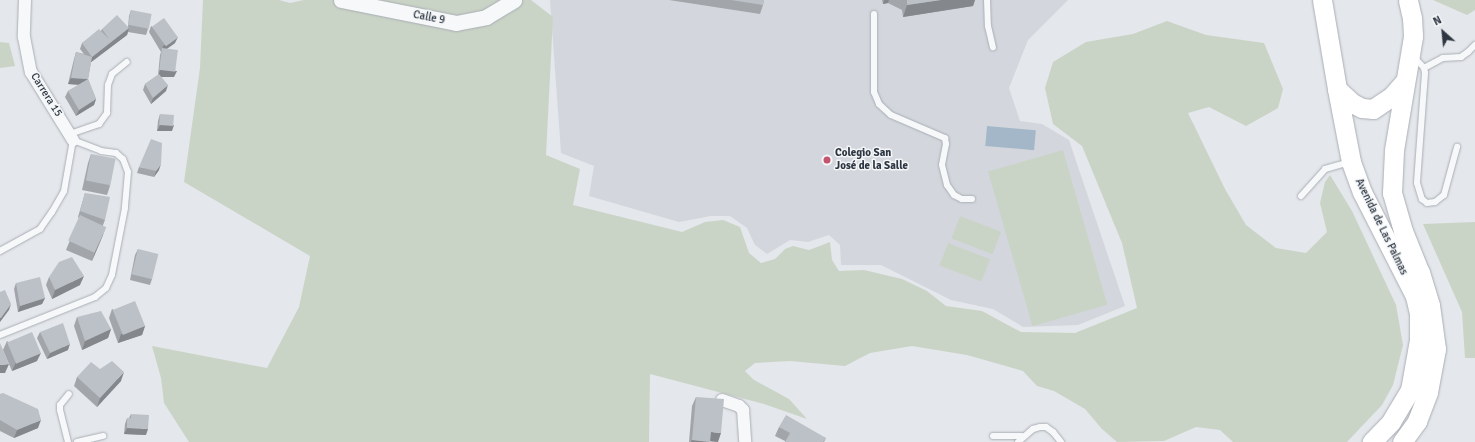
<!DOCTYPE html>
<meta charset="utf-8">
<style>
body{margin:0}
#map{position:relative;width:1475px;height:442px;overflow:hidden;background:#e4e7eb;font-family:Signika,sans-serif}
div>[style]{position:absolute}
.built>*{inset:0;background:#d3d7dd}
.green>*{inset:0;background:#cad4c6;transform-origin:0 0}
.water>*{inset:0;background:#a3b7c8;transform-origin:0 0}
.roads{filter:drop-shadow(0 0 1px #a9aeb5) drop-shadow(0 0 1px #a9aeb5)}
.service>*{height:6px;margin:-3px;padding:0 3px;transform-origin:3px;border-radius:3px;background:#f7f8f9}
.minor>*{height:12px;margin:-6px;padding:0 6px;transform-origin:6px;border-radius:6px;background:#f7f8f9}
.tertiary>*{height:15px;margin:-7.5px;padding:0 7.5px;transform-origin:7.5px;border-radius:7.5px;background:#f7f8f9}
.primary>*{height:19px;margin:-9.5px;padding:0 9.5px;transform-origin:9.5px;border-radius:9.5px;background:#fff}
.wall>*{inset:0;background:#a2a6ab}
.shaded-wall>*{inset:0;background:#84878b}
.building>*{inset:0;background:#bcc1c7;transform-origin:0 0}
.dots>*{width:11px;height:11px;translate:-50% -50%;box-sizing:border-box;border:2px solid #f4f6f8;border-radius:50%}
span{translate:-50% -50%;white-space:nowrap;text-align:center;line-height:1.15;-webkit-text-stroke:3px #f4f6f8;paint-order:stroke}
.street-label{font-size:11px;color:#2d3642}
.poi-label{font-size:11px;color:#2d3642;font-weight:700}
.left{translate:0 -50%;text-align:left}
.north{position:absolute;left:1423px;top:12px;width:40px;height:40px;-webkit-text-stroke:3px #f4f6f8;paint-order:stroke;rotate:333deg;font-size:11px;font-weight:700;line-height:16px;text-align:center;color:#2d3642}
.north::after{content:'';display:block;margin:auto;width:14px;height:18px;background:#2d3642;clip-path:polygon(50% 0,100% 100%,50% 72%,0 100%)}
</style>
<div id="map">
<div class="built">
<i style="clip-path:polygon(550px 0,1068px 0,1028px 40px,1009px 88px,1020px 121px,1042px 124px,1069px 140px,1125px 306px,1078px 325px,1023px 327px,993px 309px,951px 300px,881px 265px,841px 265px,840px 245px,829px 235px,808px 242px,790px 240px,767px 254px,755px 245px,747px 228px,730px 216px,711px 216px,679px 222px,589px 196px,594px 166px,561px 153px)"></i>
</div>
<div class="green">
<i style="clip-path:polygon(203px 0,279px 0,290px 3px,304px 0,531px 0,553px 17px,546px 155px,580px 169px,573px 205px,682px 232px,705px 222px,723px 220px,740px 227px,749px 253px,761px 263px,775px 259px,785px 249px,793px 246px,809px 250px,830px 242px,832px 260px,839px 271px,864px 270px,902px 279px,927px 291px,946px 306px,982px 311px,1021px 332px,1075px 333px,1137px 308px,1122px 243px,1082px 146px,1053px 124px,1045px 88px,1053px 62px,1086px 42px,1133px 34px,1167px 21px,1206px 35px,1264px 43px,1283px 89px,1278px 108px,1246px 126px,1209px 107px,1188px 113px,1225px 189px,1246px 225px,1276px 248px,1306px 253px,1327px 232px,1320px 203px,1325px 182px,1330px 175px,1352px 211px,1396px 305px,1403px 345px,1393px 385px,1382px 405px,1347px 442px,1233px 442px,1220px 430px,1196px 427px,1164px 441px,1117px 442px,1102px 429px,1085px 409px,1054px 391px,1037px 386px,1023px 371px,967px 355px,912px 346px,870px 353px,845px 366px,790px 361px,755px 363px,745px 371px,754px 380px,789px 399px,807px 419px,764px 404px,650px 374px,649px 442px,189px 442px,164px 403px,161px 378px,152px 346px,267px 368px,299px 307px,310px 256px,184px 182px,200px 68px)"></i>
<i style="clip-path:polygon(1433px 0,1475px 0,1475px 10px,1467px 15px)"></i>
<i style="clip-path:polygon(0 42px,9px 43px,15px 66px,0 68px)"></i>
<i style="left:1063px;top:150px;width:161px;height:78px;rotate:74deg"></i>
<i style="left:960px;top:216px;width:44px;height:24px;rotate:21deg"></i>
<i style="clip-path:polygon(1475px 222px,1475px 358px,1465px 358px,1462px 312px,1423px 224px)"></i>
<i style="left:948px;top:243px;width:45px;height:24px;rotate:21deg"></i>
</div>
<div class="water">
<i style="left:987px;top:126px;width:49px;height:20px;rotate:5deg"></i>
</div>
<div class="roads">
<div class="service">
<i style="left:987px;top:0;width:26px;rotate:88deg"></i>
<i style="left:988px;top:26px;width:22px;rotate:77deg"></i>
<i style="left:874px;top:14px;width:78px;rotate:90deg"></i>
<i style="left:874px;top:92px;width:13px;rotate:67deg"></i>
<i style="left:879px;top:104px;width:16px;rotate:43deg"></i>
<i style="left:891px;top:115px;width:59px;rotate:23.1deg"></i>
<i style="left:945px;top:138px;width:6px;rotate:81deg"></i>
<i style="left:946px;top:144px;width:21px;rotate:101deg"></i>
<i style="left:942px;top:165px;width:21px;rotate:76deg"></i>
<i style="left:947px;top:185px;width:12px;rotate:55deg"></i>
<i style="left:954px;top:195px;width:9px;rotate:27deg"></i>
<i style="left:962px;top:199px;width:10px"></i>
<i style="left:1413px;top:56px;width:16px;rotate:47deg"></i>
<i style="left:1424px;top:68px;width:5px;rotate:79deg"></i>
<i style="left:1425px;top:73px;width:110px;rotate:94.2deg"></i>
<i style="left:1417px;top:183px;width:17px;rotate:73deg"></i>
<i style="left:1422px;top:199px;width:6px;rotate:39deg"></i>
<i style="left:1427px;top:203px;width:8px;rotate:-7deg"></i>
<i style="left:1435px;top:202px;width:11px;rotate:-38deg"></i>
<i style="left:1444px;top:195px;width:50px;rotate:-74.8deg"></i>
<i style="left:1424px;top:68px;width:21px;rotate:-28deg"></i>
<i style="left:1443px;top:58px;width:18px;rotate:-3deg"></i>
<i style="left:1461px;top:57px;width:9px;rotate:-36deg"></i>
<i style="left:1468px;top:52px;width:10px;rotate:-45deg"></i>
<i style="left:70px;top:134px;width:31px;rotate:-19deg"></i>
<i style="left:99px;top:124px;width:14px;rotate:-54deg"></i>
<i style="left:107px;top:113px;width:28px;rotate:-88deg"></i>
<i style="left:108px;top:85px;width:12px;rotate:-70deg"></i>
<i style="left:112px;top:74px;width:19px;rotate:-39deg"></i>
<i style="left:1301px;top:196px;width:36px;rotate:-48deg"></i>
<i style="left:1325px;top:169px;width:25px;rotate:-16deg"></i>
<i style="left:0;top:251px;width:46px;rotate:-28.8deg"></i>
<i style="left:40px;top:229px;width:21px;rotate:-55deg"></i>
<i style="left:52px;top:212px;width:24px;rotate:-60deg"></i>
<i style="left:64px;top:191px;width:52px;rotate:-80deg"></i>
<i style="left:73px;top:140px;width:30px;rotate:21deg"></i>
<i style="left:101px;top:151px;width:15px;rotate:8deg"></i>
<i style="left:116px;top:153px;width:9px;rotate:41deg"></i>
<i style="left:123px;top:159px;width:14px;rotate:69deg"></i>
<i style="left:128px;top:172px;width:36px;rotate:95deg"></i>
<i style="left:125px;top:208px;width:68px;rotate:101deg"></i>
<i style="left:112px;top:275px;width:14px;rotate:115deg"></i>
<i style="left:106px;top:288px;width:14px;rotate:141deg"></i>
<i style="left:95px;top:297px;width:102px;rotate:158.2deg"></i>
<i style="left:993px;top:436px;width:29px"></i>
<i style="left:68px;top:442px;width:33px;rotate:-104deg"></i>
<i style="left:60px;top:410px;width:5px;rotate:-90deg"></i>
<i style="left:60px;top:405px;width:14px;rotate:-51deg"></i>
<i style="left:77px;top:442px;width:27px;rotate:-13deg"></i>
<i style="left:1018px;top:442px;width:20px;rotate:-41deg"></i>
<i style="left:1033px;top:429px;width:7px;rotate:-16deg"></i>
<i style="left:1040px;top:427px;width:6px"></i>
<i style="left:1046px;top:427px;width:9px;rotate:36deg"></i>
<i style="left:1053px;top:432px;width:13px;rotate:51deg"></i>
</div>
<div class="minor">
<i style="left:25px;top:0;width:37px;rotate:92deg"></i>
<i style="left:24px;top:37px;width:36px;rotate:79deg"></i>
<i style="left:31px;top:72px;width:80px;rotate:58.3deg"></i>
<i style="left:722px;top:400px;width:18px;rotate:19deg"></i>
<i style="left:739px;top:406px;width:6px;rotate:45deg"></i>
<i style="left:743px;top:410px;width:32px;rotate:86deg"></i>
</div>
<div class="tertiary">
<i style="left:341px;top:0;width:117px;rotate:11.3deg"></i>
<i style="left:456px;top:23px;width:31px;rotate:-11deg"></i>
<i style="left:486px;top:17px;width:33px;rotate:-31deg"></i>
</div>
<div class="primary">
<i style="left:1322px;top:0;width:90px;rotate:80.4deg"></i>
<i style="left:1337px;top:89px;width:74px;rotate:79.1deg"></i>
<i style="left:1351px;top:162px;width:32px;rotate:70deg"></i>
<i style="left:1362px;top:192px;width:117px;rotate:63deg"></i>
<i style="left:1415px;top:296px;width:18px;rotate:77deg"></i>
<i style="left:1419px;top:314px;width:26px;rotate:90deg"></i>
<i style="left:1419px;top:340px;width:51px;rotate:100.2deg"></i>
<i style="left:1410px;top:390px;width:37px;rotate:121deg"></i>
<i style="left:1391px;top:422px;width:28px;rotate:134deg"></i>
<i style="left:1337px;top:89px;width:21px;rotate:43deg"></i>
<i style="left:1352px;top:103px;width:11px;rotate:27deg"></i>
<i style="left:1362px;top:108px;width:11px;rotate:5deg"></i>
<i style="left:1373px;top:109px;width:23px;rotate:-34deg"></i>
<i style="left:1392px;top:96px;width:18px;rotate:-49deg"></i>
<i style="left:1402px;top:442px;width:26px;rotate:-54deg"></i>
<i style="left:1417px;top:421px;width:31px;rotate:-69deg"></i>
<i style="left:1428px;top:392px;width:44px;rotate:-79.5deg"></i>
<i style="left:1436px;top:349px;width:44px;rotate:-97.8deg"></i>
<i style="left:1430px;top:305px;width:34px;rotate:-107deg"></i>
<i style="left:1420px;top:273px;width:45px;rotate:-112deg"></i>
<i style="left:1403px;top:231px;width:40px;rotate:-106deg"></i>
<i style="left:1392px;top:193px;width:43px;rotate:-87.3deg"></i>
<i style="left:1394px;top:150px;width:116px;rotate:-80.5deg"></i>
<i style="left:1413px;top:36px;width:18px;rotate:-93deg"></i>
<i style="left:1412px;top:18px;width:18px;rotate:-103deg"></i>
</div>
</div>
<div class="wall">
<i style="clip-path:polygon(669px 0,764px 0,763px 5px,760px 14px)"></i>
<i style="clip-path:polygon(882px 0,975px 0,973px 6px,903px 17px,902px 10px,888px 3px,883px 4px)"></i>
<i style="clip-path:polygon(131px 10px,148px 29px,146px 35px,128px 32px,127px 35px,91px 62px,88px 79px,96px 99px,94px 105px,76px 116px,65px 97px,68px 91px,79px 85px,68px 84px,74px 59px,76px 52px,84px 54px,80px 49px,82px 43px,101px 31px,102px 29px,128px 27px,129px 16px)"></i>
<i style="clip-path:polygon(151px 26px,175px 43px,167px 49px,174px 77px,161px 77px,166px 91px,151px 104px,143px 90px,145px 84px,158px 75px,160px 55px,161px 52px,149px 32px)"></i>
<i style="clip-path:polygon(160px 114px,172px 131px,157px 131px,158px 121px)"></i>
<i style="clip-path:polygon(91px 154px,110px 186px,107px 195px,82px 190px,88px 163px)"></i>
<i style="clip-path:polygon(139px 167px,159px 170px,154px 177px,137px 173px)"></i>
<i style="clip-path:polygon(85px 193px,105px 220px,103px 225px,103px 235px,92px 261px,66px 250px,79px 218px,78px 217px)"></i>
<i style="clip-path:polygon(138px 249px,152px 279px,150px 285px,130px 280px,135px 255px)"></i>
<i style="clip-path:polygon(49px 277px,80px 285px,52px 299px,46px 285px)"></i>
<i style="clip-path:polygon(16px 283px,45px 298px,42px 304px,18px 312px,14px 289px)"></i>
<i style="clip-path:polygon(112px 309px,145px 326px,142px 335px,118px 343px,109px 318px)"></i>
<i style="clip-path:polygon(77px 317px,111px 329px,108px 338px,82px 350px,74px 326px)"></i>
<i style="clip-path:polygon(40px 332px,68px 350px,47px 359px,37px 338px)"></i>
<i style="clip-path:polygon(7px 341px,37px 361px,12px 371px,3px 350px)"></i>
<i style="clip-path:polygon(100px 369px,121px 381px,97px 407px,74px 386px,77px 377px)"></i>
<i style="clip-path:polygon(0 394px,38px 428px,14px 438px,0 431px)"></i>
<i style="clip-path:polygon(696px 397px,718px 442px,710px 441px,710px 442px,689px 442px,692px 406px)"></i>
<i style="clip-path:polygon(131px 414px,146px 435px,124px 434px,125px 424px,127px 418px,129px 418px)"></i>
<i style="clip-path:polygon(779px 427px,826px 438px,824px 442px,785px 442px,785px 441px,775px 436px)"></i>
</div>
<div class="shaded-wall">
<i style="clip-path:polygon(884px 0,889px 0,888px 3px,883px 4px)"></i>
<i style="clip-path:polygon(941px 0,975px 0,973px 6px,903px 17px,907px 5px)"></i>
<i style="clip-path:polygon(129px 28px,127px 35px,90px 63px,92px 57px)"></i>
<i style="clip-path:polygon(178px 37px,175px 43px,162px 52px,163px 46px)"></i>
<i style="clip-path:polygon(160px 70px,177px 71px,174px 77px,158px 77px)"></i>
<i style="clip-path:polygon(71px 78px,88px 79px,86px 85px,68px 84px)"></i>
<i style="clip-path:polygon(168px 85px,166px 91px,151px 104px,153px 98px)"></i>
<i style="clip-path:polygon(96px 99px,94px 105px,76px 116px,79px 110px)"></i>
<i style="clip-path:polygon(160px 125px,174px 125px,172px 131px,157px 131px)"></i>
<i style="clip-path:polygon(161px 164px,159px 170px,154px 177px,156px 171px)"></i>
<i style="clip-path:polygon(106px 227px,103px 235px,92px 261px,95px 252px)"></i>
<i style="clip-path:polygon(84px 276px,80px 285px,52px 299px,55px 290px)"></i>
<i style="clip-path:polygon(45px 298px,42px 304px,18px 312px,20px 306px)"></i>
<i style="clip-path:polygon(11px 304px,9px 310px,0 322px,0 318px)"></i>
<i style="clip-path:polygon(145px 326px,142px 335px,118px 343px,121px 334px)"></i>
<i style="clip-path:polygon(111px 329px,108px 338px,82px 350px,85px 341px)"></i>
<i style="clip-path:polygon(70px 344px,68px 350px,47px 359px,50px 353px)"></i>
<i style="clip-path:polygon(41px 353px,37px 361px,12px 371px,16px 362px)"></i>
<i style="clip-path:polygon(9px 364px,5px 373px,0 373px,0 365px)"></i>
<i style="clip-path:polygon(124px 372px,121px 381px,97px 407px,100px 398px)"></i>
<i style="clip-path:polygon(41px 420px,38px 428px,14px 438px,17px 430px)"></i>
<i style="clip-path:polygon(127px 428px,148px 429px,146px 435px,124px 434px)"></i>
<i style="clip-path:polygon(711px 432px,721px 433px,718px 442px,708px 441px)"></i>
<i style="clip-path:polygon(692px 440px,710px 442px,691px 442px)"></i>
</div>
<div class="building">
<i style="clip-path:polygon(731px 0,764px 0,763px 5px)"></i>
<i style="clip-path:polygon(907px 0,941px 0,907px 5px)"></i>
<i style="left:131px;top:10px;width:21px;height:15px;rotate:11deg"></i>
<i style="clip-path:polygon(117px 15px,129px 28px,92px 57px,82px 43px,99px 29px,109px 39px,102px 29px)"></i>
<i style="left:164px;top:18px;width:24px;height:15px;rotate:54deg"></i>
<i style="left:162px;top:48px;width:16px;height:22px;rotate:7deg"></i>
<i style="clip-path:polygon(76px 52px,92px 57px,88px 79px,71px 78px)"></i>
<i style="clip-path:polygon(159px 74px,168px 85px,153px 98px,145px 84px)"></i>
<i style="clip-path:polygon(88px 79px,96px 99px,79px 110px,68px 91px)"></i>
<i style="left:160px;top:114px;width:14px;height:11px;rotate:4deg"></i>
<i style="clip-path:polygon(151px 139px,162px 143px,161px 164px,156px 171px,139px 167px)"></i>
<i style="left:91px;top:154px;width:25px;height:27px;rotate:11deg"></i>
<i style="clip-path:polygon(85px 193px,110px 197px,105px 220px,80px 211px)"></i>
<i style="left:80px;top:215px;width:29px;height:28px;rotate:25deg"></i>
<i style="left:138px;top:249px;width:21px;height:26px;rotate:14deg"></i>
<i style="clip-path:polygon(72px 257px,84px 276px,55px 290px,49px 277px,59px 262px)"></i>
<i style="clip-path:polygon(40px 277px,45px 298px,20px 306px,16px 283px)"></i>
<i style="clip-path:polygon(5px 290px,11px 304px,1px 318px,0 318px,0 292px)"></i>
<i style="left:135px;top:301px;width:27px;height:24px;rotate:68deg"></i>
<i style="clip-path:polygon(101px 311px,111px 329px,85px 341px,77px 317px)"></i>
<i style="clip-path:polygon(63px 323px,70px 344px,50px 353px,40px 332px)"></i>
<i style="left:32px;top:332px;width:23px;height:27px;rotate:67deg"></i>
<i style="clip-path:polygon(0 343px,9px 364px,0 365px)"></i>
<i style="clip-path:polygon(112px 361px,124px 372px,100px 398px,77px 377px,91px 362px,100px 369px)"></i>
<i style="clip-path:polygon(3px 393px,38px 409px,41px 420px,17px 430px,0 420px,0 394px)"></i>
<i style="clip-path:polygon(696px 397px,724px 399px,721px 433px,711px 432px,710px 442px,692px 440px)"></i>
<i style="clip-path:polygon(131px 414px,149px 415px,148px 429px,127px 428px,127px 418px,131px 418px)"></i>
<i style="clip-path:polygon(786px 415px,826px 438px,823px 442px,785px 442px,790px 433px,779px 427px)"></i>
</div>
<div class="dots">
<i style="left:827px;top:160px;background:#c4556c"></i>
</div>
<div class="street-label">
<span style="left:429px;top:18px;rotate:11deg">Calle 9</span>
<span style="left:46px;top:95px;rotate:58deg">Carrera 15</span>
<span style="left:1381px;top:227px;rotate:64deg">Avenida de Las Palmas</span>
</div>
<div class="poi-label">
<span class="left" style="left:835px;top:160px">Colegio San<br>José de la Salle</span>
</div>
<div class="north">N</div>
</div>
